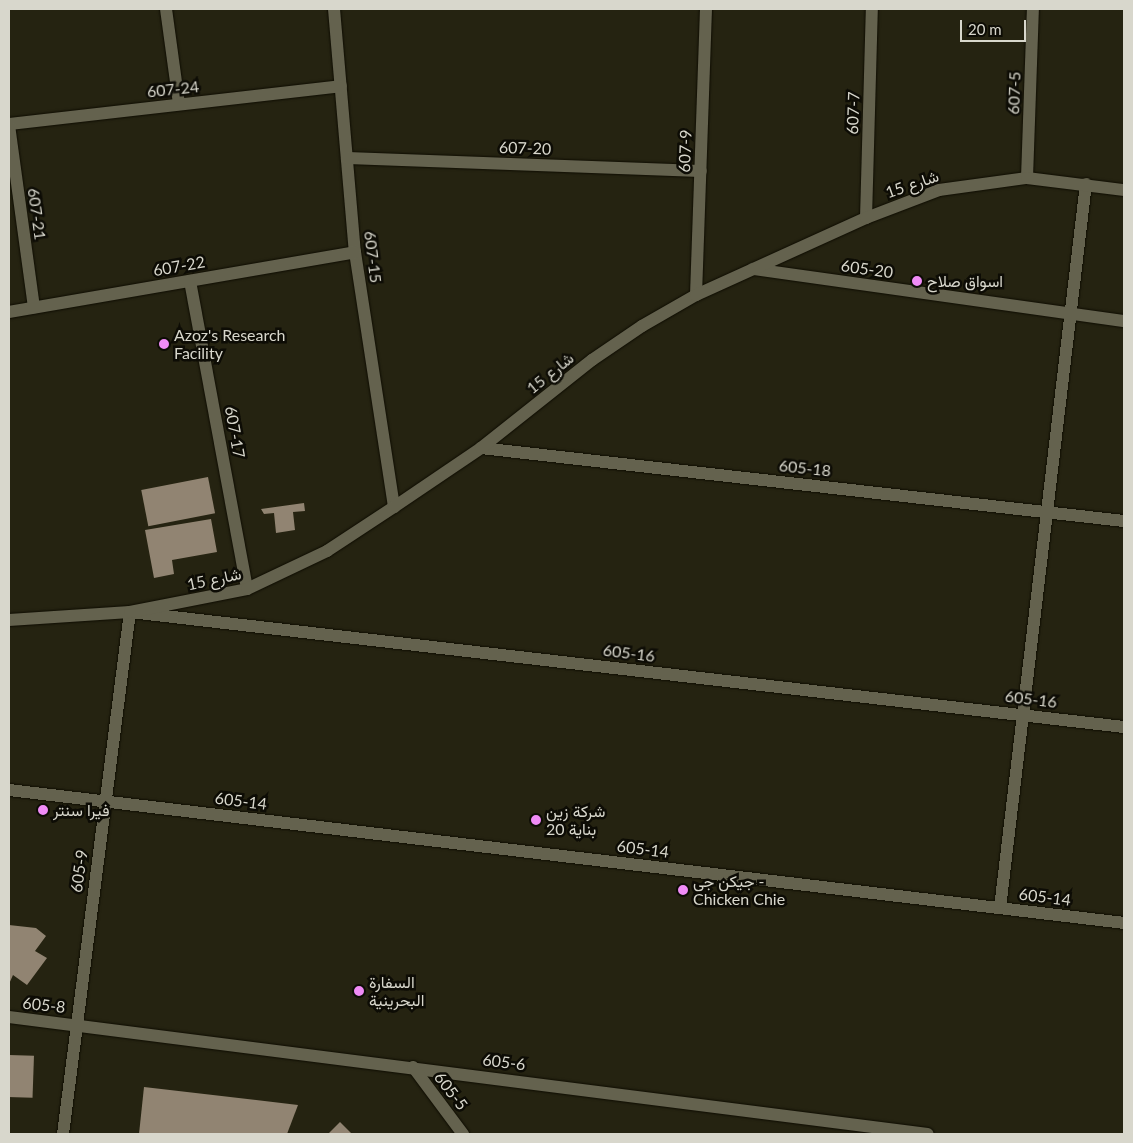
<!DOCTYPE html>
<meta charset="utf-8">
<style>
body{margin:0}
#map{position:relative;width:1133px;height:1143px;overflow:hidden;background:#252311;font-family:Lato,Vazirmatn,sans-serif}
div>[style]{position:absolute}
.building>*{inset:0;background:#918472;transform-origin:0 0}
.roads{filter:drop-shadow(0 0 1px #0e0c01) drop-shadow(0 0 1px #0e0c01)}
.minor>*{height:12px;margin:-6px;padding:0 6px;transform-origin:6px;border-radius:6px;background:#64624e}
.tertiary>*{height:12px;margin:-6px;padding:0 6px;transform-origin:6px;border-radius:6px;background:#64624e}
.dots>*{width:14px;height:14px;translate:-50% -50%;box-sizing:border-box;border:2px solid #0d0c05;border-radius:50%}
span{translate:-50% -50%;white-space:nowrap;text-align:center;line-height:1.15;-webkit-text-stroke:5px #0d0c05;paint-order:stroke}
.street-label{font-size:16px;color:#d8d7cc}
.poi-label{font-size:16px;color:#d8d7cc}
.left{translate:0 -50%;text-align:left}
.frame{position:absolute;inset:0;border:10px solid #d8d7cc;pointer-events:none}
.scale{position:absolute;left:960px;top:20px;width:66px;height:22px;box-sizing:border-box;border:2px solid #d8d7cc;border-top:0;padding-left:6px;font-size:15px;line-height:18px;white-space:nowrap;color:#d8d7cc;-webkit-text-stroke:4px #0d0c05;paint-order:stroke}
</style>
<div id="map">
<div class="building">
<i style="left:208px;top:477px;width:37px;height:68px;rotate:79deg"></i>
<i style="clip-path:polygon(304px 503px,305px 511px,293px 512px,295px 530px,276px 533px,274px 513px,264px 514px,261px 509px)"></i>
<i style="clip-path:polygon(211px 519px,217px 552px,172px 560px,174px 574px,154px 578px,145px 530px)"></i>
<i style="clip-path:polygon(9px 925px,36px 928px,46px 936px,35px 951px,47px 958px,27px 985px,13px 975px,9px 984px)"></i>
<i style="left:9px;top:1055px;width:25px;height:42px;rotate:2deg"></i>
<i style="clip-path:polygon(144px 1087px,298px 1105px,287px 1134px,139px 1134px)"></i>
<i style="clip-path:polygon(340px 1122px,352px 1134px,328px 1134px)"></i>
</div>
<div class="roads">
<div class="minor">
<i style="left:166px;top:9px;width:96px;rotate:82.2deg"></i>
<i style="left:334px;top:9px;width:244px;rotate:85.1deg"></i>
<i style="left:355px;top:252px;width:258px;rotate:81.3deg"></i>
<i style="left:9px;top:124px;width:334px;rotate:-6.5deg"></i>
<i style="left:9px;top:125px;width:184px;rotate:82.2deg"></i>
<i style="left:347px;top:158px;width:354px;rotate:2.1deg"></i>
<i style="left:1027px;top:178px;width:169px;rotate:-88deg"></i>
<i style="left:866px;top:218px;width:209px;rotate:-88.4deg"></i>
<i style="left:753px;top:269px;width:375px;rotate:8deg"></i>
<i style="left:190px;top:281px;width:313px;rotate:79.5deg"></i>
<i style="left:696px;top:295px;width:286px;rotate:-88deg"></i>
<i style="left:9px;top:312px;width:351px;rotate:-9.8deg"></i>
<i style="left:481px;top:448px;width:647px;rotate:6.48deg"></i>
<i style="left:9px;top:790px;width:1123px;rotate:6.8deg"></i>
<i style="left:1000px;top:908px;width:729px;rotate:-83.23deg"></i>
<i style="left:9px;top:1017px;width:926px;rotate:7.26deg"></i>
<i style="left:413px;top:1067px;width:84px;rotate:53.3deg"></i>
<i style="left:63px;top:1134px;width:526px;rotate:-82.69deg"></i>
<i style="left:130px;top:612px;width:1001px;rotate:6.6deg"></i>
</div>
<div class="tertiary">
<i style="left:9px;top:620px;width:121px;rotate:-3.8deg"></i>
<i style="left:130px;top:612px;width:119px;rotate:-11.1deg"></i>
<i style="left:247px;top:589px;width:89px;rotate:-25.4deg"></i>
<i style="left:327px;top:551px;width:80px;rotate:-33.3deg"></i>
<i style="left:394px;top:507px;width:105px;rotate:-34.1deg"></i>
<i style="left:481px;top:448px;width:142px;rotate:-38.4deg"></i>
<i style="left:592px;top:360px;width:60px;rotate:-34.2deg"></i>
<i style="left:642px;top:326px;width:62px;rotate:-29.9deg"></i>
<i style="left:696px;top:295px;width:187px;rotate:-24.4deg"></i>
<i style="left:866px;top:218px;width:78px;rotate:-21deg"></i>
<i style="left:939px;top:190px;width:89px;rotate:-7.8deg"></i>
<i style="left:1027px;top:178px;width:98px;rotate:7.1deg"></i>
</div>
</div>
<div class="dots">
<i style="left:917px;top:281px;background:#f08bf6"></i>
<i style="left:164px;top:344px;background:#f08bf6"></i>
<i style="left:43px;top:810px;background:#f08bf6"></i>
<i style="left:536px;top:820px;background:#f08bf6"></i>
<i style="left:683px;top:890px;background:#f08bf6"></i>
<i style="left:359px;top:991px;background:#f08bf6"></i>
</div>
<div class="street-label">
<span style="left:173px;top:89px;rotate:-6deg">607-24</span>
<span style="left:1014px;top:93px;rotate:-88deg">607-5</span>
<span style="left:853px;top:113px;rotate:-88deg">607-7</span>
<span style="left:525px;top:148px;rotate:2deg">607-20</span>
<span style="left:685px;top:151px;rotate:-88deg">607-9</span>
<span style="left:912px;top:184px;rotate:-19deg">شارع 15</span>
<span style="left:37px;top:214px;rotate:82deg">607-21</span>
<span style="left:373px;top:257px;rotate:83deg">607-15</span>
<span style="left:179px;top:266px;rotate:-10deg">607-22</span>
<span style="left:867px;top:269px;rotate:8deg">605-20</span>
<span style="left:550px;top:373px;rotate:-39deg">شارع 15</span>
<span style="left:235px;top:432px;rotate:80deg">607-17</span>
<span style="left:805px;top:468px;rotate:6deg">605-18</span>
<span style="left:214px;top:579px;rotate:-12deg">شارع 15</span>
<span style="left:629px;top:653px;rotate:7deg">605-16</span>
<span style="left:1031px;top:699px;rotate:7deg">605-16</span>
<span style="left:241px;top:801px;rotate:7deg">605-14</span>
<span style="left:643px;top:849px;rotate:7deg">605-14</span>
<span style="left:79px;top:871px;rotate:-82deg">605-9</span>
<span style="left:1045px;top:897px;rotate:7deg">605-14</span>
<span style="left:44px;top:1005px;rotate:6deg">605-8</span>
<span style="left:504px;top:1062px;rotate:7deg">605-6</span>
<span style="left:451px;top:1091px;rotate:52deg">605-5</span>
</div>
<div class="poi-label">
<span class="left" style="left:927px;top:281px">اسواق صلاح</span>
<span class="left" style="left:174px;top:344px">Azoz's Research<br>Facility</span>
<span class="left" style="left:53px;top:810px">فيرا سنتر</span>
<span class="left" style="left:546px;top:820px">شركة زين<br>بناية 20</span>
<span class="left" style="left:693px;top:890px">جيكن جي -<br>Chicken Chie</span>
<span class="left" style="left:369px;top:991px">السفارة<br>البحرينية</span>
</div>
<div class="frame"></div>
<div class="scale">20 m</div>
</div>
